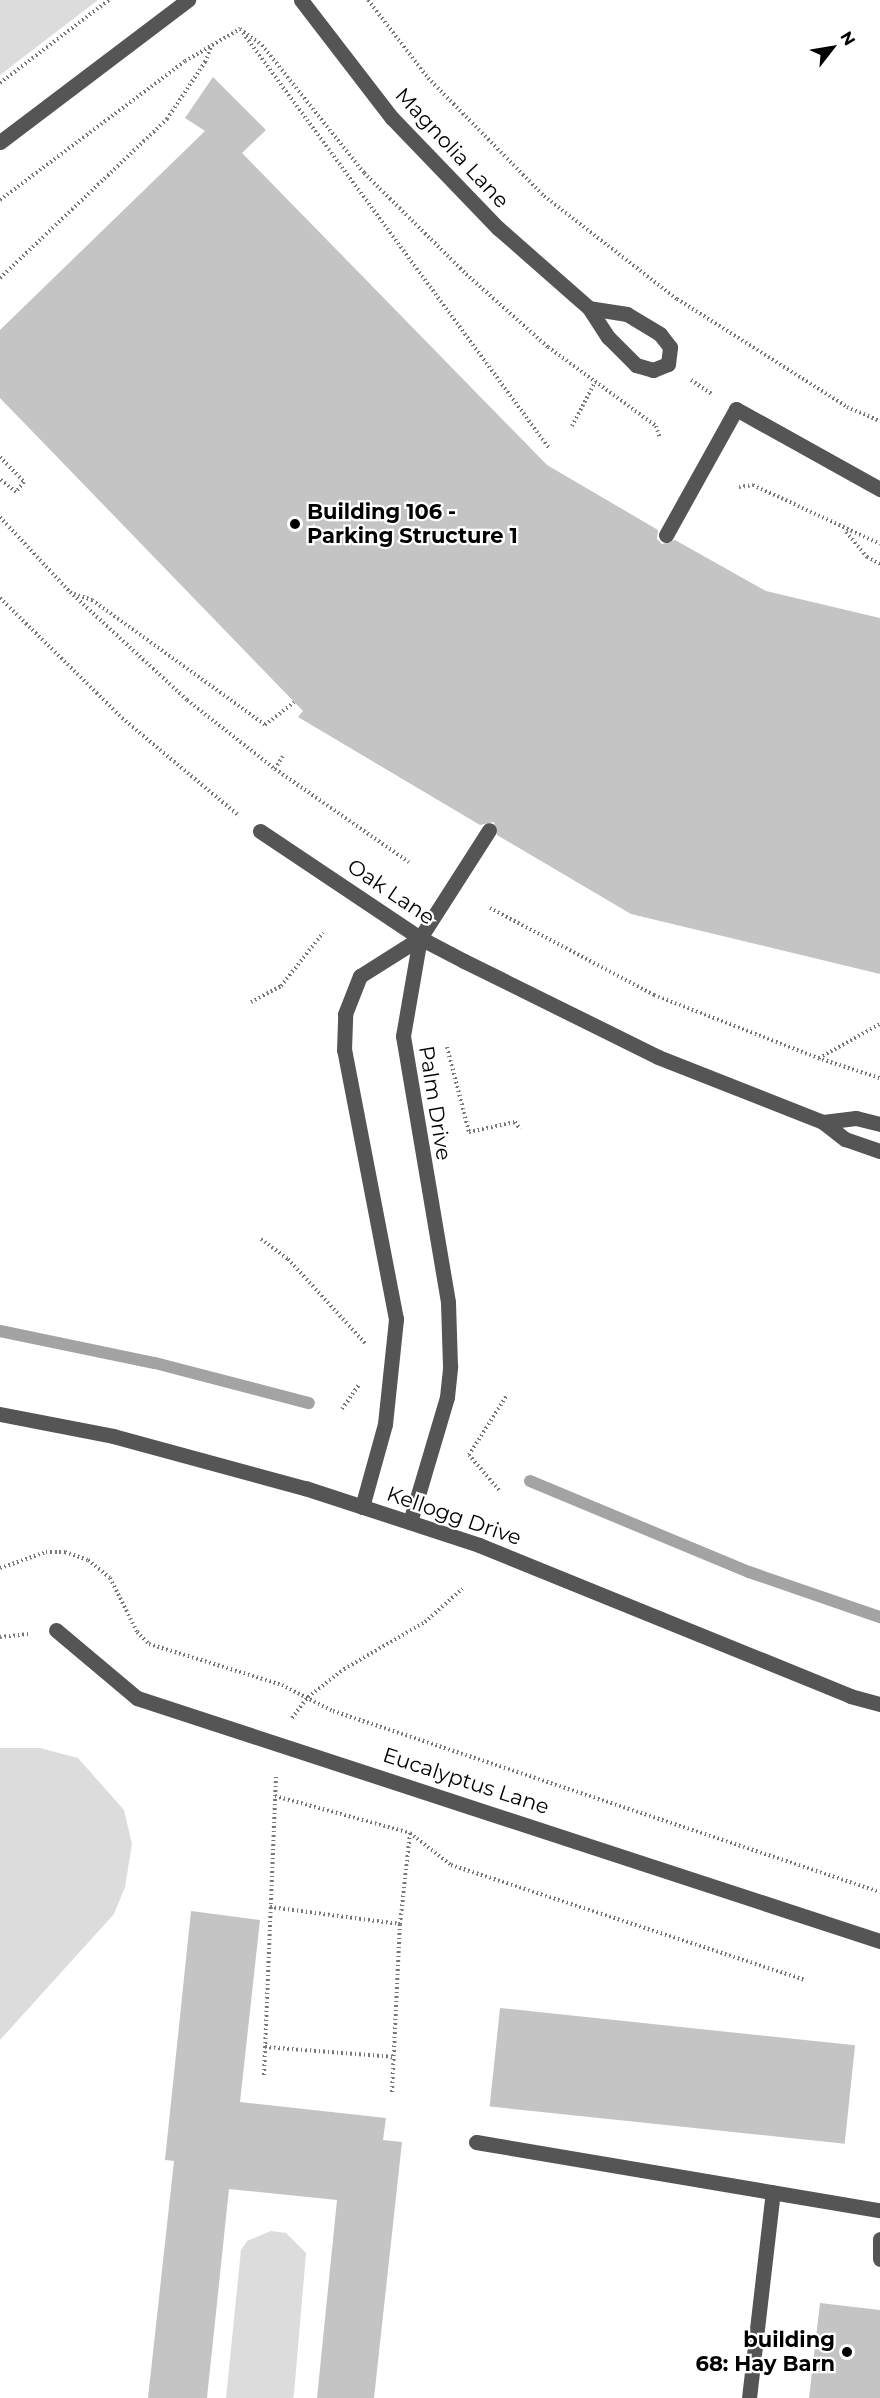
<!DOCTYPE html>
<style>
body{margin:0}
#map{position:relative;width:880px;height:2398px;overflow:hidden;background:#fff;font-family:Montserrat,sans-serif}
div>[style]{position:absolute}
.green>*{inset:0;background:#dcdcdc}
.stream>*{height:12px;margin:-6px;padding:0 6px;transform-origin:6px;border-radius:6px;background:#a3a3a3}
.building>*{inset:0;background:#c4c4c4;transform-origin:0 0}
.path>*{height:4px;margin-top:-2px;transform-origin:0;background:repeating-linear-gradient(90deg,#777 0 1.5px,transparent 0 4.5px)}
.minor>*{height:15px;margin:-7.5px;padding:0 7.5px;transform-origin:7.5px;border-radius:7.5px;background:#555}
.dots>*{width:16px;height:16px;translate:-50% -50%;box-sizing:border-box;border:3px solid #fff;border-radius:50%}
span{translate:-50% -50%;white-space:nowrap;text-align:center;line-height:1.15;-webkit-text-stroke:4.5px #fff;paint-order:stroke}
.street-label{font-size:21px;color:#000}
.poi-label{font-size:21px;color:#000;font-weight:700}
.left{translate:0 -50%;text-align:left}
.right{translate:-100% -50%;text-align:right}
.north{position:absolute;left:802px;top:18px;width:60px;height:60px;-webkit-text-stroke:4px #fff;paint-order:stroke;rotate:59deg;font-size:16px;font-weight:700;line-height:24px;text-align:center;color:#000}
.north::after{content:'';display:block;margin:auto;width:21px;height:27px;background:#000;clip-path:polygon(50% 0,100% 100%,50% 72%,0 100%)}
</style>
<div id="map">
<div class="green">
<i style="clip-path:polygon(0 0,98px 0,0 75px)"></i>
<i style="clip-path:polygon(0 1748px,40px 1748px,78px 1758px,124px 1810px,132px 1844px,125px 1887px,114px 1914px,0 2040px)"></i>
<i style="clip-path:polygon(271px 2231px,286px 2233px,306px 2253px,294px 2394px,293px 2398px,226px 2398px,241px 2250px,247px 2241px)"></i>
</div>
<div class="stream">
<i style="left:0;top:1331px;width:158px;rotate:11.7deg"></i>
<i style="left:155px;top:1363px;width:159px;rotate:14.6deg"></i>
<i style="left:530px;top:1481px;width:237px;rotate:22.6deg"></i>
<i style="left:749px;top:1572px;width:139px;rotate:19deg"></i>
</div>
<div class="building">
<i style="clip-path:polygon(213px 77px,266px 130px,242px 153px,547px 465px,658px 530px,657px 539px,662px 544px,675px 540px,766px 591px,880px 618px,880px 974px,631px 914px,497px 835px,494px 822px,480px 825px,298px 717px,303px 711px,0 398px,0 330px,205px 131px,185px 118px)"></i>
<i style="clip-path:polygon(191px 1911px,260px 1920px,240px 2102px,386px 2118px,383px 2140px,402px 2142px,374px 2398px,317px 2398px,337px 2200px,229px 2189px,207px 2398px,148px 2398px,174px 2161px,165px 2160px)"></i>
<i style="left:500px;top:2008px;width:357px;height:99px;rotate:6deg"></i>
<i style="clip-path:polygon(820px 2303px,880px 2310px,880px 2398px,809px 2398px)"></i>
</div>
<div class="path">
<i style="left:368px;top:0;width:98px;rotate:52.4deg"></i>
<i style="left:428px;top:78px;width:165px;rotate:45.5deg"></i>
<i style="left:544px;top:196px;width:168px;rotate:37.8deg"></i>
<i style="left:677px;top:299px;width:201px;rotate:32.4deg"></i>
<i style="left:847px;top:407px;width:36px;rotate:23deg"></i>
<i style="left:243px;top:33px;width:516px;rotate:53.6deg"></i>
<i style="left:0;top:83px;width:137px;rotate:-37.3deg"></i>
<i style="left:0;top:200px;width:231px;rotate:-36.9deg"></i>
<i style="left:185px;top:61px;width:64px;rotate:-30.2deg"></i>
<i style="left:240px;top:29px;width:27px;rotate:36deg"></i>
<i style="left:262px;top:45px;width:164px;rotate:51.4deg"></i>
<i style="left:364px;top:173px;width:144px;rotate:44.7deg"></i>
<i style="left:466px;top:274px;width:110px;rotate:41.7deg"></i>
<i style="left:548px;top:347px;width:134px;rotate:36.2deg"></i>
<i style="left:656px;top:426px;width:13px;rotate:72deg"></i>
<i style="left:0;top:278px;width:231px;rotate:-43.6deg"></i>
<i style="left:167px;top:119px;width:69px;rotate:-56.3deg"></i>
<i style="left:205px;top:62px;width:18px;rotate:-68deg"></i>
<i style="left:691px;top:380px;width:25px;rotate:34deg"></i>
<i style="left:572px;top:426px;width:50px;rotate:-62.4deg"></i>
<i style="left:0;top:457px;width:35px;rotate:46deg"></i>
<i style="left:24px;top:482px;width:13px;rotate:129deg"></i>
<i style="left:16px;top:492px;width:21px;rotate:-141deg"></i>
<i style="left:739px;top:487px;width:14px;rotate:-8deg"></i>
<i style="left:753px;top:485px;width:140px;rotate:24.9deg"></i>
<i style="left:0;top:517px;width:103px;rotate:47deg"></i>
<i style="left:70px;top:592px;width:159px;rotate:42.7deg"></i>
<i style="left:187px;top:700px;width:112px;rotate:38.1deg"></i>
<i style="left:275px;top:769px;width:163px;rotate:34.8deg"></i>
<i style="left:846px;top:532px;width:33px;rotate:50deg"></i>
<i style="left:867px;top:557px;width:15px;rotate:28deg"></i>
<i style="left:74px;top:594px;width:19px;rotate:18deg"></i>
<i style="left:92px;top:600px;width:213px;rotate:35.8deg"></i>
<i style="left:265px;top:725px;width:37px;rotate:-38deg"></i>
<i style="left:0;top:598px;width:171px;rotate:44.5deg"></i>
<i style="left:122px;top:718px;width:153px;rotate:39.9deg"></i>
<i style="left:275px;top:769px;width:15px;rotate:-58deg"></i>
<i style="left:490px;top:908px;width:186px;rotate:27.9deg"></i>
<i style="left:654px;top:995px;width:176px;rotate:21deg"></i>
<i style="left:818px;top:1058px;width:65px;rotate:17.9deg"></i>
<i style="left:251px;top:1002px;width:34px;rotate:-28deg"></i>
<i style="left:281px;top:986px;width:68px;rotate:-51.6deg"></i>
<i style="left:447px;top:1047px;width:88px;rotate:75.5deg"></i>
<i style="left:469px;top:1132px;width:47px;rotate:-12.3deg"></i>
<i style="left:515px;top:1122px;width:9px;rotate:54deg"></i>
<i style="left:819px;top:1058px;width:70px;rotate:-29.1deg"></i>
<i style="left:261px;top:1239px;width:34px;rotate:37deg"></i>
<i style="left:288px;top:1259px;width:114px;rotate:47.5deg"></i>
<i style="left:342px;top:1409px;width:29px;rotate:-55deg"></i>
<i style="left:499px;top:1490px;width:46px;rotate:-130.6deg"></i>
<i style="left:469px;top:1455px;width:71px;rotate:-57.7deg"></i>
<i style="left:0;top:1568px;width:49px;rotate:-19.2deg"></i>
<i style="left:46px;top:1552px;width:19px"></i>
<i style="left:65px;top:1552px;width:24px;rotate:19deg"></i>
<i style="left:88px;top:1560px;width:28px;rotate:39deg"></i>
<i style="left:110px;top:1578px;width:60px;rotate:63.4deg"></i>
<i style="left:137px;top:1632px;width:17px;rotate:45deg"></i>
<i style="left:149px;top:1644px;width:139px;rotate:17.1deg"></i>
<i style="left:282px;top:1685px;width:57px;rotate:27deg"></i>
<i style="left:333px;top:1711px;width:576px;rotate:18.31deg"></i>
<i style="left:0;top:1637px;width:29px;rotate:-6deg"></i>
<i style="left:292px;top:1718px;width:26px;rotate:-53deg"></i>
<i style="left:308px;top:1697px;width:46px;rotate:-37.9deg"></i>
<i style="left:344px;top:1669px;width:94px;rotate:-30.1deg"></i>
<i style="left:425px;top:1622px;width:50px;rotate:-41.7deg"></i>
<i style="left:275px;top:1796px;width:140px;rotate:15.3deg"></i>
<i style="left:410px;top:1833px;width:52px;rotate:38deg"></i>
<i style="left:451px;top:1865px;width:372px;rotate:18deg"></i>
<i style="left:270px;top:1907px;width:131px;rotate:7.5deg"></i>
<i style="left:265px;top:2047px;width:130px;rotate:4.4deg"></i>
<i style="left:264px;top:2075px;width:300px;rotate:-87.7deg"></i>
<i style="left:392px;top:2092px;width:168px;rotate:-87.3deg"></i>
<i style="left:400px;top:1924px;width:92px;rotate:-83.7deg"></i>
</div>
<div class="minor">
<i style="left:301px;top:0;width:149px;rotate:52.4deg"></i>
<i style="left:392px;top:118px;width:153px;rotate:46.1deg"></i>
<i style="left:498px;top:228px;width:121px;rotate:41.3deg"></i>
<i style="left:589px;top:308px;width:35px;rotate:57deg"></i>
<i style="left:608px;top:337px;width:40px;rotate:45deg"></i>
<i style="left:636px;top:365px;width:18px;rotate:16deg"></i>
<i style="left:653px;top:370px;width:16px;rotate:-22deg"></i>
<i style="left:668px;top:364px;width:17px;rotate:-83deg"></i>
<i style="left:670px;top:347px;width:16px;rotate:-128deg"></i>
<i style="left:660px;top:334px;width:39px;rotate:-149deg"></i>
<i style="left:627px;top:314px;width:38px;rotate:-171deg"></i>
<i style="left:0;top:142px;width:236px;rotate:-37.1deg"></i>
<i style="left:666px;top:535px;width:144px;rotate:-60.9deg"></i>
<i style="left:736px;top:409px;width:165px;rotate:29.1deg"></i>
<i style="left:260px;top:831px;width:192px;rotate:33.8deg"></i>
<i style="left:420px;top:938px;width:50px;rotate:27.6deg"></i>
<i style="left:464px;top:961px;width:216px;rotate:26.3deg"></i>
<i style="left:658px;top:1057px;width:177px;rotate:21.5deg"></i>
<i style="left:823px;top:1122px;width:28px;rotate:38deg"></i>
<i style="left:845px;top:1139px;width:37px;rotate:19deg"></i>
<i style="left:823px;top:1122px;width:33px;rotate:-7deg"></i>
<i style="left:856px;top:1118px;width:25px;rotate:14deg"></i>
<i style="left:0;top:1414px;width:115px;rotate:11deg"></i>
<i style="left:113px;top:1436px;width:199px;rotate:15.2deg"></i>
<i style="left:305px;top:1488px;width:183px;rotate:18.1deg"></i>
<i style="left:479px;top:1545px;width:401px;rotate:22.1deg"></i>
<i style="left:850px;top:1696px;width:31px;rotate:15deg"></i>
<i style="left:362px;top:1507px;width:86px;rotate:-74.5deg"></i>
<i style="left:385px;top:1424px;width:106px;rotate:-84deg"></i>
<i style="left:396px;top:1319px;width:274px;rotate:-100.9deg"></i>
<i style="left:344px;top:1050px;width:36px;rotate:-88deg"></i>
<i style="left:345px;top:1014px;width:41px;rotate:-68.5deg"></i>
<i style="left:360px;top:976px;width:71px;rotate:-32.3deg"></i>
<i style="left:410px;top:1522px;width:130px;rotate:-73.5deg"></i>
<i style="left:447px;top:1397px;width:31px;rotate:-84deg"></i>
<i style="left:450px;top:1366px;width:64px;rotate:-91.8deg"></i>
<i style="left:448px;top:1302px;width:270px;rotate:-99.6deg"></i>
<i style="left:403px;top:1036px;width:99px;rotate:-80.2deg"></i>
<i style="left:420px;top:938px;width:128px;rotate:-57.4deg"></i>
<i style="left:56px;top:1630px;width:106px;rotate:40deg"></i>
<i style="left:137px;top:1698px;width:782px;rotate:18.11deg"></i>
<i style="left:476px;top:2142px;width:410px;rotate:9.6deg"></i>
<i style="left:880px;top:2239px;width:20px;rotate:90deg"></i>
<i style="left:749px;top:2398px;width:207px;rotate:-83.4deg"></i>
</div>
<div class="dots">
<i style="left:295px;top:524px;background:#000"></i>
<i style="left:847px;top:2352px;background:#000"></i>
</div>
<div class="street-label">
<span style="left:452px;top:148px;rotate:47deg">Magnolia Lane</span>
<span style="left:391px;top:892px;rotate:34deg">Oak Lane</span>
<span style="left:435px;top:1103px;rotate:81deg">Palm Drive</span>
<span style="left:454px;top:1516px;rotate:19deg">Kellogg Drive</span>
<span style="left:466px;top:1781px;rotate:18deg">Eucalyptus Lane</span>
</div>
<div class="poi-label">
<span class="left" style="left:307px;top:524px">Building 106 -<br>Parking Structure 1</span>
<span class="right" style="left:835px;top:2352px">building<br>68: Hay Barn</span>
</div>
<div class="north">N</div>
</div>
